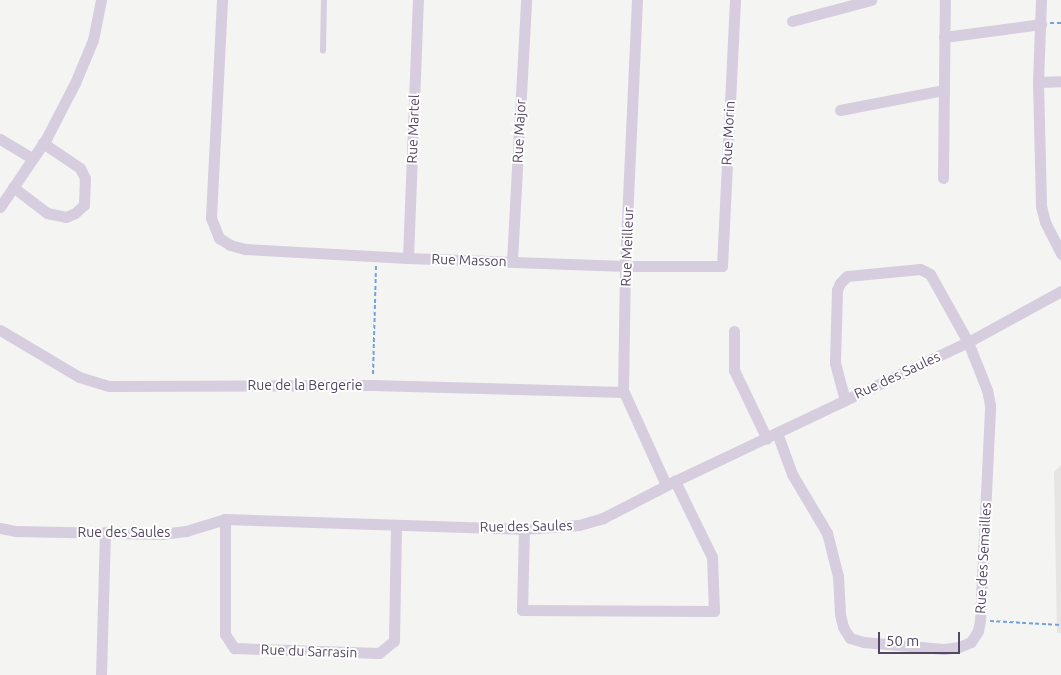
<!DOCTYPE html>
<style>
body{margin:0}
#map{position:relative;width:1061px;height:675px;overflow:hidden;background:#f4f4f2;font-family:Ubuntu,sans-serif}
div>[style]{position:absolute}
.education>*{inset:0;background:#e6e5e4}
.path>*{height:2px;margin-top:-1px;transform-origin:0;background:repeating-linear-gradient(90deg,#72a2d6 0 4px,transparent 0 6.5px)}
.service>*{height:5.5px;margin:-2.75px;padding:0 2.75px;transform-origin:2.75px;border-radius:2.75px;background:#d6cddf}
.minor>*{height:11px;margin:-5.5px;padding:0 5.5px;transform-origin:5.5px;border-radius:5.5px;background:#d6cddf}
span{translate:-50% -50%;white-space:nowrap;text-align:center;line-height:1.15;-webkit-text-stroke:4px #fff;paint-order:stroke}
.street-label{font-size:14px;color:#544761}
.scale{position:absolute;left:878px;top:632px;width:82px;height:22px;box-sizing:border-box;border:2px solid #544761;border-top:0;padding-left:6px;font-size:15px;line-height:18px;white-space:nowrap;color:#544761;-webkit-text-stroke:4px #fff;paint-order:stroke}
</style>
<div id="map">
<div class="education">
<i style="clip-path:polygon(1061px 465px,1061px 633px,1057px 633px,1054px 472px)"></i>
</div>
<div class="path">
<i style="left:1050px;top:23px;width:11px"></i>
<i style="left:373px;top:374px;width:108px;rotate:-88.4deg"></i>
<i style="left:990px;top:621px;width:71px;rotate:3.2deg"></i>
</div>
<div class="service">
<i style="left:323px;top:51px;width:51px;rotate:-88.9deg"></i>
</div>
<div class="minor">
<i style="left:222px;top:0;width:218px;rotate:92.9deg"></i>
<i style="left:211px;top:218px;width:22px;rotate:68deg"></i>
<i style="left:219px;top:238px;width:13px;rotate:32deg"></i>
<i style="left:230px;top:245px;width:16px;rotate:15deg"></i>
<i style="left:245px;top:249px;width:163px;rotate:3.2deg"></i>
<i style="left:408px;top:258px;width:217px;rotate:2.1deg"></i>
<i style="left:625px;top:266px;width:97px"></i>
<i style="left:722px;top:266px;width:266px;rotate:-87.2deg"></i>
<i style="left:637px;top:0;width:266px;rotate:92.6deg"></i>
<i style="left:625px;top:266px;width:124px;rotate:90.9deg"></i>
<i style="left:623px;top:390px;width:104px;rotate:65.6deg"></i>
<i style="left:1041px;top:0;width:82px;rotate:92.1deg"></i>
<i style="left:1038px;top:82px;width:124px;rotate:88.6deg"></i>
<i style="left:1041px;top:206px;width:16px;rotate:76deg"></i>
<i style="left:1045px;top:222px;width:36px;rotate:63deg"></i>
<i style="left:792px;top:21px;width:82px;rotate:-14.9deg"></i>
<i style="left:944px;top:37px;width:98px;rotate:-7.6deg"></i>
<i style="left:1038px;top:82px;width:23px;rotate:-2deg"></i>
<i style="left:840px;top:110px;width:106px;rotate:-10.9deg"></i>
<i style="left:0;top:139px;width:37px;rotate:31deg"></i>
<i style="left:943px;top:178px;width:178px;rotate:-89.4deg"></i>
<i style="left:13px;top:187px;width:43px;rotate:37.4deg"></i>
<i style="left:47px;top:213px;width:19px;rotate:12deg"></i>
<i style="left:66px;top:217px;width:10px;rotate:-24deg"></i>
<i style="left:75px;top:213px;width:12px;rotate:-42deg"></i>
<i style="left:84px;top:205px;width:27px;rotate:-88deg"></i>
<i style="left:85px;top:178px;width:11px;rotate:-117deg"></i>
<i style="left:80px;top:168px;width:45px;rotate:-146deg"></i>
<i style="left:0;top:207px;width:82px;rotate:-55.9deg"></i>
<i style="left:46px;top:139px;width:63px;rotate:-62.6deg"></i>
<i style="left:75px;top:83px;width:47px;rotate:-67.3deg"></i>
<i style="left:93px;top:40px;width:41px;rotate:-78.7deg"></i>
<i style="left:408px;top:258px;width:258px;rotate:-87.8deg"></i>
<i style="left:512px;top:261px;width:261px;rotate:-86.9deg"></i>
<i style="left:0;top:330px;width:92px;rotate:30.7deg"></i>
<i style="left:79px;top:377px;width:31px;rotate:17deg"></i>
<i style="left:109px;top:386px;width:263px;rotate:-0.2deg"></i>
<i style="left:372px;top:385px;width:251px;rotate:1.6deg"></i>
<i style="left:734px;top:331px;width:39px;rotate:90deg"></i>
<i style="left:734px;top:370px;width:76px;rotate:64.4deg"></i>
<i style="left:777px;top:433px;width:44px;rotate:69.9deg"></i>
<i style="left:792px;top:474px;width:69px;rotate:59.3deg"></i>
<i style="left:827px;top:533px;width:44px;rotate:75.7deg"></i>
<i style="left:838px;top:576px;width:38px;rotate:87deg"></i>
<i style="left:840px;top:614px;width:13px;rotate:77deg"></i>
<i style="left:843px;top:627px;width:13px;rotate:58deg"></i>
<i style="left:850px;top:638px;width:14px;rotate:17deg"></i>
<i style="left:863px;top:642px;width:81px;rotate:4.9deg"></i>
<i style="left:944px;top:649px;width:15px;rotate:-8deg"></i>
<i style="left:959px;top:647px;width:13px;rotate:-23deg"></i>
<i style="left:971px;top:642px;width:13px;rotate:-58deg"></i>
<i style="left:978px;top:631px;width:10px;rotate:-79deg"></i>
<i style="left:980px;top:621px;width:216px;rotate:-87.3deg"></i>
<i style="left:990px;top:405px;width:15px;rotate:-101deg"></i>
<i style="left:987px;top:390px;width:52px;rotate:-111.6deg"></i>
<i style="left:968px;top:342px;width:78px;rotate:-119.2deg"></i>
<i style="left:930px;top:274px;width:11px;rotate:-153deg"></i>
<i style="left:920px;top:269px;width:73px;rotate:174.5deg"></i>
<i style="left:847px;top:276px;width:10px;rotate:135deg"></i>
<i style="left:840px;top:283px;width:8px;rotate:113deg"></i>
<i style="left:837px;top:290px;width:73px;rotate:91.6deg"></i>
<i style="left:835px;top:363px;width:38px;rotate:75deg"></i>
<i style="left:225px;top:519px;width:115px;rotate:90deg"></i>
<i style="left:225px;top:634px;width:17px;rotate:57deg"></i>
<i style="left:234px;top:648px;width:145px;rotate:2deg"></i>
<i style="left:379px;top:653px;width:19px;rotate:-39deg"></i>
<i style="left:394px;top:641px;width:116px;rotate:-89deg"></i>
<i style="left:0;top:528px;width:15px;rotate:11deg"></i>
<i style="left:15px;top:531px;width:147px;rotate:1.2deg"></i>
<i style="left:162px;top:534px;width:24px;rotate:-7deg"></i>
<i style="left:186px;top:531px;width:41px;rotate:-17.1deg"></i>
<i style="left:225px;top:519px;width:299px;rotate:1.9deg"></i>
<i style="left:524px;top:529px;width:55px;rotate:-4.2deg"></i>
<i style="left:579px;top:525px;width:25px;rotate:-16deg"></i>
<i style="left:603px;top:518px;width:81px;rotate:-27.2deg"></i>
<i style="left:675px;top:481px;width:324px;rotate:-25.4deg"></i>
<i style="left:968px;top:342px;width:106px;rotate:-28.7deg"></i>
<i style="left:524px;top:529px;width:81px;rotate:91.4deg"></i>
<i style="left:522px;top:610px;width:192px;rotate:0.3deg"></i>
<i style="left:714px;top:611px;width:54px;rotate:-92.1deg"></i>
<i style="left:712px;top:557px;width:85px;rotate:-116deg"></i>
<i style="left:101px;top:675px;width:143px;rotate:-88.4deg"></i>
</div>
<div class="street-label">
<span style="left:413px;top:129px;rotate:-88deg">Rue Martel</span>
<span style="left:519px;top:131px;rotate:-87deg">Rue Major</span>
<span style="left:728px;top:133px;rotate:-87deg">Rue Morin</span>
<span style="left:627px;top:247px;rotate:-88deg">Rue Meilleur</span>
<span style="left:469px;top:260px;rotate:2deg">Rue Masson</span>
<span style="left:897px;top:375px;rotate:-25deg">Rue des Saules</span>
<span style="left:305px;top:385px">Rue de la Bergerie</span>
<span style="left:526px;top:526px;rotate:-1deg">Rue des Saules</span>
<span style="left:124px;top:532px">Rue des Saules</span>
<span style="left:983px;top:558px;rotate:-87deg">Rue des Semailles</span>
<span style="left:309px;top:651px;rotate:2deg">Rue du Sarrasin</span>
</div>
<div class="scale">50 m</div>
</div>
